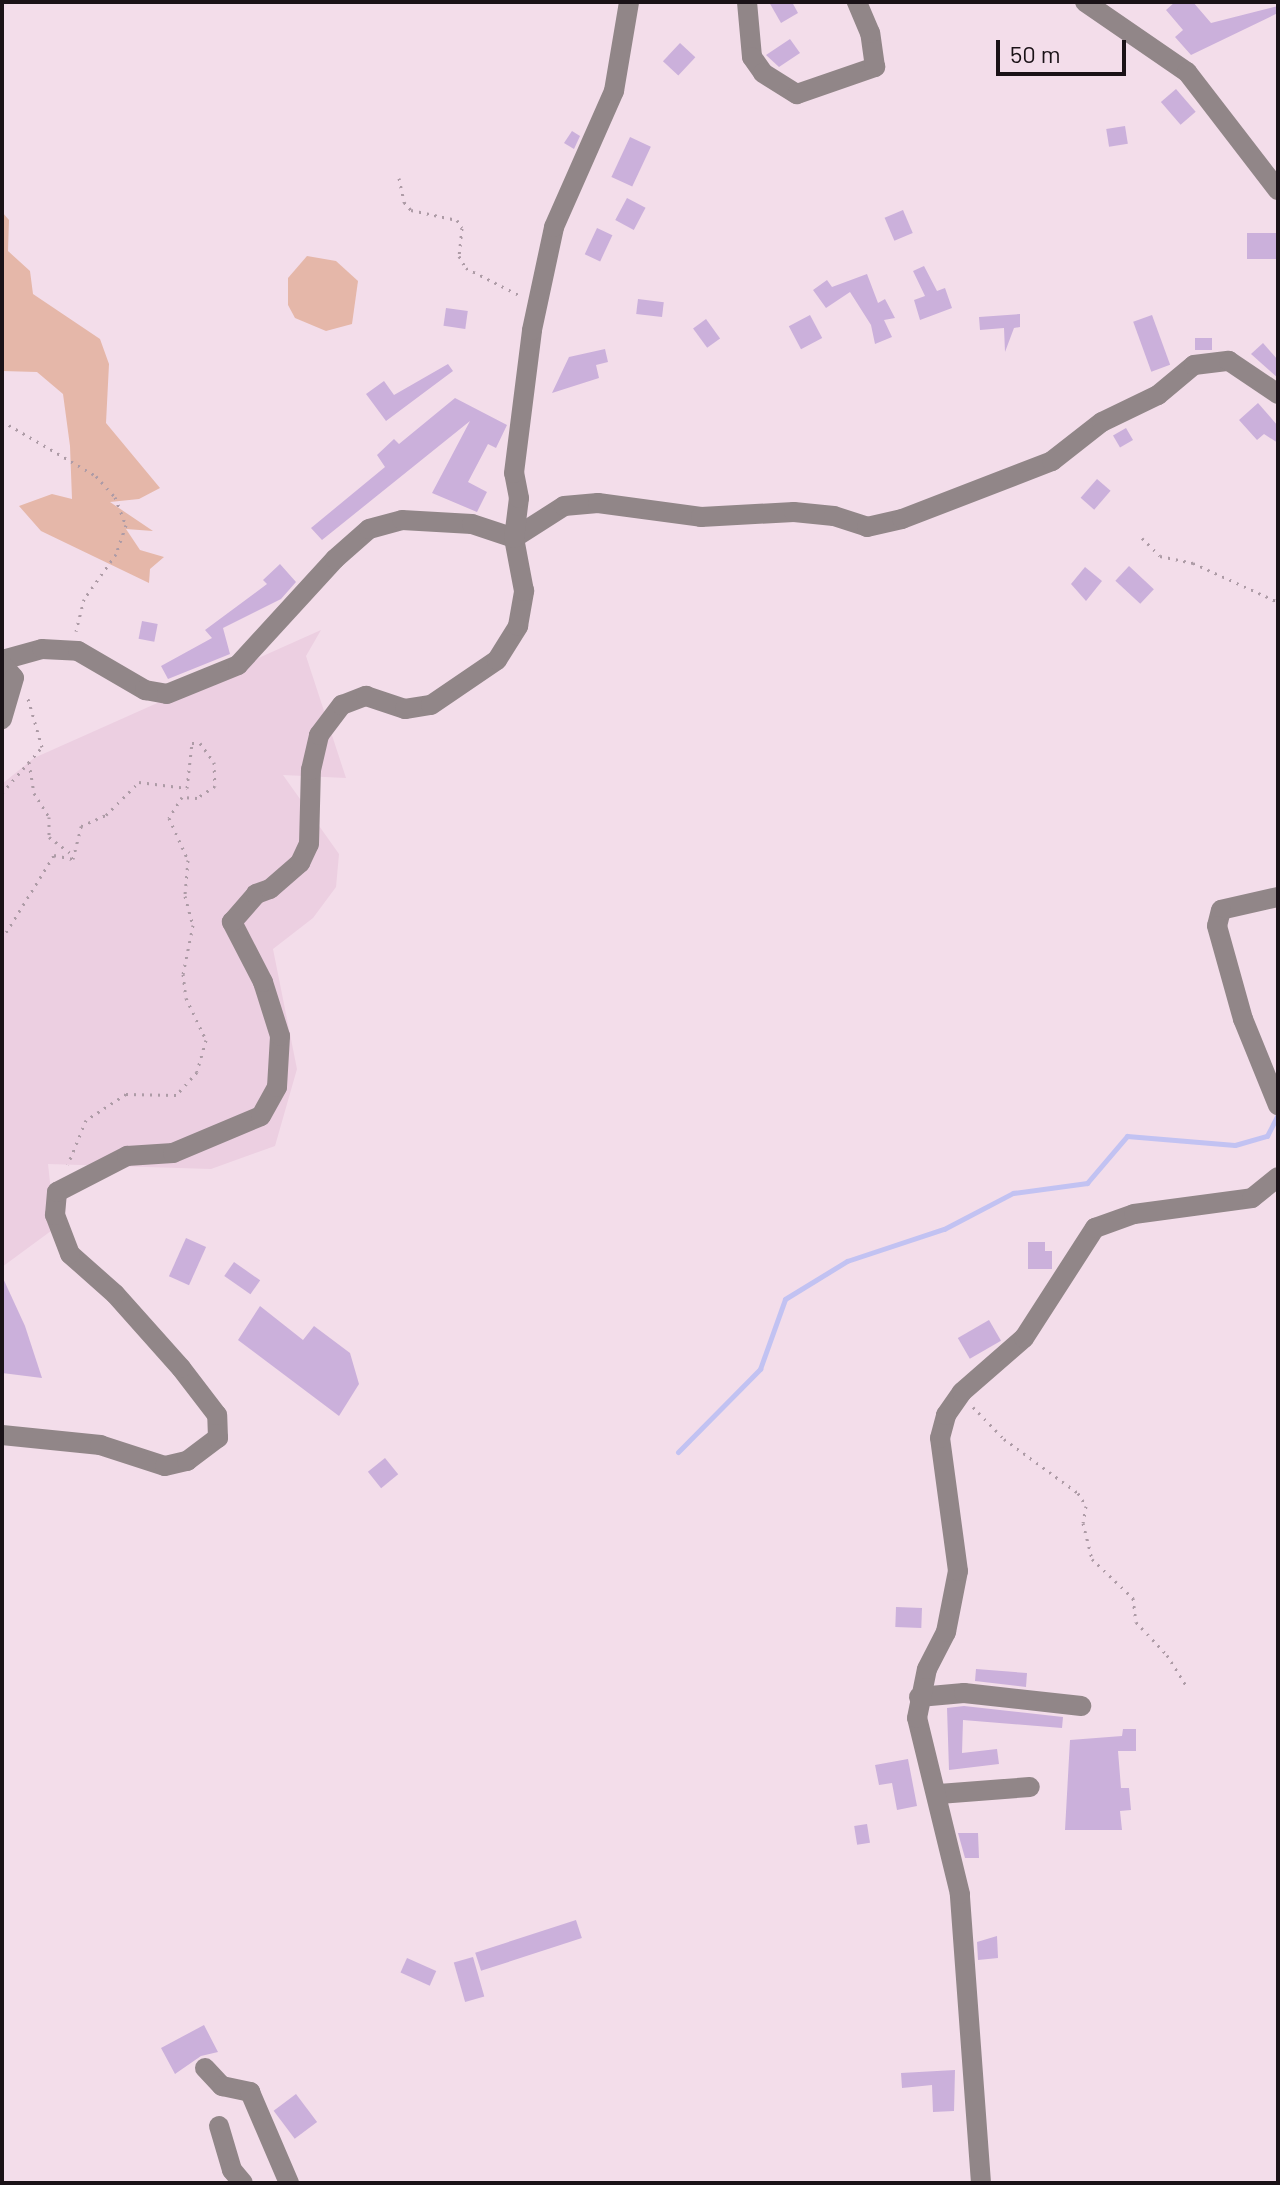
<!DOCTYPE html>
<style>
body{margin:0}
#map{position:relative;width:1280px;height:2185px;overflow:hidden;background:#f3ddea;font-family:Barlow,sans-serif}
div>[style]{position:absolute}
.built>*{inset:0;background:#eccfe1}
.green>*{inset:0;background:#e5b7a9}
.stream>*{height:5px;margin:-2.5px;padding:0 2.5px;transform-origin:2.5px;border-radius:2.5px;background:#c2c2f2}
.building>*{inset:0;background:#cbb0db;transform-origin:0 0}
.path>*{height:3px;margin-top:-1.5px;transform-origin:0;background:repeating-linear-gradient(90deg,#ad9ba6 0 2px,transparent 0 8px)}
.minor>*{height:20px;margin:-10px;padding:0 10px;transform-origin:10px;border-radius:10px;background:#918688}
span{translate:-50% -50%;white-space:nowrap;text-align:center;line-height:1.15;-webkit-text-stroke:6px #f3ddea;paint-order:stroke}
.frame{position:absolute;inset:0;border:4px solid #1a1217;pointer-events:none}
.scale{position:absolute;left:996px;top:40px;width:130px;height:36px;box-sizing:border-box;border:4px solid #1a1217;border-top:0;padding-left:10px;font-size:24px;line-height:28px;white-space:nowrap;color:#1a1217;-webkit-text-stroke:6px #f3ddea;paint-order:stroke}
</style>
<div id="map">
<div class="built">
<i style="clip-path:polygon(321px 630px,306px 656px,346px 778px,283px 775px,339px 854px,336px 887px,313px 918px,273px 949px,297px 1069px,275px 1146px,211px 1169px,48px 1164px,55px 1228px,2px 1267px,2px 784px,34px 758px)"></i>
</div>
<div class="green">
<i style="clip-path:polygon(2px 212px,9px 220px,8px 251px,30px 271px,33px 294px,100px 339px,109px 364px,106px 423px,160px 488px,139px 499px,110px 502px,153px 531px,126px 529px,140px 550px,164px 557px,150px 569px,149px 583px,41px 531px,19px 506px,52px 494px,72px 499px,70px 446px,63px 394px,37px 372px,2px 371px)"></i>
<i style="clip-path:polygon(307px 256px,336px 261px,358px 281px,352px 324px,326px 331px,295px 318px,288px 305px,288px 278px)"></i>
</div>
<div class="stream">
<i style="left:678px;top:1452px;width:117px;rotate:-45.3deg"></i>
<i style="left:760px;top:1369px;width:74px;rotate:-70.3deg"></i>
<i style="left:785px;top:1299px;width:73px;rotate:-31.5deg"></i>
<i style="left:847px;top:1261px;width:102px;rotate:-18.3deg"></i>
<i style="left:944px;top:1229px;width:78px;rotate:-27.6deg"></i>
<i style="left:1013px;top:1193px;width:75px;rotate:-7.7deg"></i>
<i style="left:1087px;top:1183px;width:62px;rotate:-49.6deg"></i>
<i style="left:1127px;top:1136px;width:108px;rotate:4.8deg"></i>
<i style="left:1235px;top:1145px;width:33px;rotate:-16deg"></i>
<i style="left:1267px;top:1136px;width:25px;rotate:-63deg"></i>
</div>
<div class="building">
<i style="clip-path:polygon(769px 2px,792px 2px,798px 13px,781px 23px)"></i>
<i style="clip-path:polygon(1175px 2px,1193px 2px,1211px 23px,1278px 6px,1278px 13px,1191px 55px,1175px 37px,1183px 30px,1166px 10px)"></i>
<i style="clip-path:polygon(790px 39px,800px 53px,779px 67px,766px 55px)"></i>
<i style="left:680px;top:43px;width:21px;height:25px;rotate:43deg"></i>
<i style="left:1176px;top:89px;width:30px;height:20px;rotate:49deg"></i>
<i style="left:1125px;top:126px;width:18px;height:19px;rotate:81deg"></i>
<i style="clip-path:polygon(572px 131px,580px 136px,574px 149px,564px 143px)"></i>
<i style="left:630px;top:137px;width:23px;height:44px;rotate:25deg"></i>
<i style="left:627px;top:198px;width:21px;height:25px;rotate:28deg"></i>
<i style="left:903px;top:210px;width:25px;height:20px;rotate:67deg"></i>
<i style="left:597px;top:228px;width:17px;height:29px;rotate:25deg"></i>
<i style="left:1278px;top:233px;width:26px;height:31px;rotate:90deg"></i>
<i style="clip-path:polygon(924px 266px,937px 291px,945px 288px,952px 308px,920px 320px,914px 300px,925px 296px,913px 271px)"></i>
<i style="clip-path:polygon(867px 274px,878px 303px,885px 299px,895px 318px,884px 320px,892px 337px,875px 344px,871px 325px,850px 292px,826px 308px,813px 290px,827px 280px,832px 287px)"></i>
<i style="left:638px;top:299px;width:26px;height:15px;rotate:7deg"></i>
<i style="left:446px;top:308px;width:22px;height:18px;rotate:8deg"></i>
<i style="clip-path:polygon(1020px 314px,1020px 327px,1014px 328px,1005px 352px,1004px 328px,980px 330px,979px 317px)"></i>
<i style="left:810px;top:315px;width:26px;height:24px;rotate:62deg"></i>
<i style="left:1152px;top:315px;width:53px;height:20px;rotate:70deg"></i>
<i style="left:706px;top:319px;width:24px;height:16px;rotate:54deg"></i>
<i style="left:1212px;top:338px;width:12px;height:17px;rotate:90deg"></i>
<i style="clip-path:polygon(1263px 343px,1278px 360px,1278px 378px,1251px 354px)"></i>
<i style="clip-path:polygon(605px 349px,608px 362px,596px 365px,599px 378px,552px 393px,569px 357px)"></i>
<i style="clip-path:polygon(448px 364px,453px 371px,386px 421px,366px 394px,384px 381px,394px 395px)"></i>
<i style="clip-path:polygon(455px 398px,507px 425px,496px 448px,488px 444px,468px 482px,487px 492px,477px 512px,432px 493px,470px 421px,322px 540px,311px 528px,385px 467px,377px 455px,394px 439px,399px 444px)"></i>
<i style="clip-path:polygon(1258px 403px,1278px 426px,1278px 443px,1264px 434px,1257px 440px,1239px 420px)"></i>
<i style="left:1126px;top:428px;width:14px;height:15px;rotate:60deg"></i>
<i style="left:1097px;top:479px;width:18px;height:25px;rotate:41deg"></i>
<i style="clip-path:polygon(280px 564px,296px 582px,281px 599px,223px 628px,230px 654px,168px 679px,161px 666px,212px 638px,205px 630px,267px 584px,263px 580px)"></i>
<i style="left:1129px;top:566px;width:34px;height:20px;rotate:43deg"></i>
<i style="clip-path:polygon(1085px 567px,1102px 581px,1086px 601px,1071px 584px)"></i>
<i style="left:142px;top:621px;width:16px;height:18px;rotate:11deg"></i>
<i style="left:186px;top:1238px;width:22px;height:42px;rotate:24deg"></i>
<i style="clip-path:polygon(1028px 1242px,1045px 1242px,1045px 1251px,1052px 1251px,1052px 1269px,1028px 1269px)"></i>
<i style="left:234px;top:1262px;width:32px;height:17px;rotate:35deg"></i>
<i style="clip-path:polygon(2px 1276px,25px 1326px,42px 1378px,2px 1373px)"></i>
<i style="clip-path:polygon(260px 1306px,303px 1340px,314px 1326px,350px 1353px,359px 1384px,339px 1416px,238px 1340px)"></i>
<i style="left:989px;top:1320px;width:24px;height:36px;rotate:60deg"></i>
<i style="left:385px;top:1458px;width:21px;height:22px;rotate:51deg"></i>
<i style="left:896px;top:1607px;width:26px;height:20px;rotate:2deg"></i>
<i style="clip-path:polygon(976px 1669px,1027px 1673px,1026px 1687px,975px 1681px)"></i>
<i style="clip-path:polygon(964px 1706px,1063px 1717px,1062px 1728px,963px 1720px,962px 1753px,997px 1749px,999px 1764px,949px 1770px,947px 1708px)"></i>
<i style="clip-path:polygon(1123px 1729px,1136px 1729px,1136px 1751px,1118px 1751px,1121px 1788px,1129px 1788px,1131px 1810px,1120px 1811px,1122px 1830px,1065px 1830px,1070px 1740px,1122px 1736px)"></i>
<i style="clip-path:polygon(908px 1759px,917px 1806px,897px 1810px,892px 1783px,879px 1785px,875px 1765px)"></i>
<i style="left:867px;top:1824px;width:19px;height:13px;rotate:81deg"></i>
<i style="clip-path:polygon(958px 1833px,978px 1833px,979px 1858px,965px 1858px)"></i>
<i style="left:576px;top:1920px;width:19px;height:106px;rotate:72deg"></i>
<i style="clip-path:polygon(997px 1936px,998px 1958px,978px 1960px,977px 1942px)"></i>
<i style="left:473px;top:1957px;width:41px;height:20px;rotate:74deg"></i>
<i style="left:407px;top:1958px;width:32px;height:16px;rotate:24deg"></i>
<i style="clip-path:polygon(204px 2025px,218px 2052px,201px 2056px,175px 2074px,161px 2048px)"></i>
<i style="clip-path:polygon(955px 2070px,954px 2111px,933px 2112px,932px 2085px,902px 2088px,901px 2073px)"></i>
<i style="left:296px;top:2094px;width:35px;height:28px;rotate:53deg"></i>
</div>
<div class="path">
<i style="left:399px;top:178px;width:25px;rotate:78deg"></i>
<i style="left:404px;top:202px;width:11px;rotate:49deg"></i>
<i style="left:411px;top:210px;width:47px;rotate:12.3deg"></i>
<i style="left:457px;top:220px;width:9px;rotate:58deg"></i>
<i style="left:462px;top:228px;width:28px;rotate:96deg"></i>
<i style="left:459px;top:256px;width:14px;rotate:60deg"></i>
<i style="left:466px;top:268px;width:59px;rotate:27deg"></i>
<i style="left:2px;top:421px;width:109px;rotate:30.3deg"></i>
<i style="left:96px;top:476px;width:28px;rotate:48deg"></i>
<i style="left:115px;top:497px;width:30px;rotate:69deg"></i>
<i style="left:126px;top:525px;width:31px;rotate:109deg"></i>
<i style="left:116px;top:554px;width:55px;rotate:125.4deg"></i>
<i style="left:84px;top:599px;width:33px;rotate:104deg"></i>
<i style="left:1142px;top:538px;width:25px;rotate:45deg"></i>
<i style="left:1160px;top:556px;width:34px;rotate:12deg"></i>
<i style="left:1193px;top:563px;width:94px;rotate:24.6deg"></i>
<i style="left:29px;top:762px;width:31px;rotate:81deg"></i>
<i style="left:34px;top:793px;width:28px;rotate:58deg"></i>
<i style="left:49px;top:817px;width:20px;rotate:90deg"></i>
<i style="left:49px;top:837px;width:31px;rotate:37deg"></i>
<i style="left:2px;top:793px;width:61px;rotate:-49deg"></i>
<i style="left:42px;top:747px;width:54px;rotate:-106.1deg"></i>
<i style="left:2px;top:939px;width:99px;rotate:-58.2deg"></i>
<i style="left:54px;top:855px;width:19px;rotate:12deg"></i>
<i style="left:73px;top:859px;width:34px;rotate:-76deg"></i>
<i style="left:81px;top:826px;width:27px;rotate:-24deg"></i>
<i style="left:106px;top:815px;width:47px;rotate:-45deg"></i>
<i style="left:139px;top:782px;width:48px;rotate:7.1deg"></i>
<i style="left:187px;top:788px;width:45px;rotate:-83.7deg"></i>
<i style="left:192px;top:743px;width:8px"></i>
<i style="left:200px;top:743px;width:24px;rotate:54deg"></i>
<i style="left:214px;top:762px;width:24px;rotate:88deg"></i>
<i style="left:215px;top:786px;width:22px;rotate:146deg"></i>
<i style="left:197px;top:798px;width:15px;rotate:-176deg"></i>
<i style="left:182px;top:797px;width:25px;rotate:122deg"></i>
<i style="left:169px;top:818px;width:46px;rotate:65.7deg"></i>
<i style="left:188px;top:860px;width:36px;rotate:95deg"></i>
<i style="left:185px;top:896px;width:30px;rotate:75deg"></i>
<i style="left:193px;top:925px;width:50px;rotate:101.5deg"></i>
<i style="left:183px;top:974px;width:24px;rotate:83deg"></i>
<i style="left:186px;top:998px;width:47px;rotate:64.5deg"></i>
<i style="left:206px;top:1040px;width:33px;rotate:106deg"></i>
<i style="left:197px;top:1072px;width:31px;rotate:132deg"></i>
<i style="left:176px;top:1095px;width:50px;rotate:-178.9deg"></i>
<i style="left:126px;top:1094px;width:48px;rotate:147deg"></i>
<i style="left:86px;top:1120px;width:48px;rotate:112.2deg"></i>
<i style="left:973px;top:1407px;width:45px;rotate:45.9deg"></i>
<i style="left:1004px;top:1439px;width:92px;rotate:36.1deg"></i>
<i style="left:1078px;top:1493px;width:15px;rotate:58deg"></i>
<i style="left:1086px;top:1506px;width:17px;rotate:100deg"></i>
<i style="left:1083px;top:1523px;width:37px;rotate:76deg"></i>
<i style="left:1092px;top:1559px;width:57px;rotate:43.6deg"></i>
<i style="left:1133px;top:1598px;width:24px;rotate:83deg"></i>
<i style="left:1136px;top:1622px;width:45px;rotate:46.8deg"></i>
<i style="left:1167px;top:1655px;width:39px;rotate:58deg"></i>
</div>
<div class="minor">
<i style="left:747px;top:2px;width:55px;rotate:84.8deg"></i>
<i style="left:752px;top:57px;width:19px;rotate:55deg"></i>
<i style="left:763px;top:73px;width:40px;rotate:32deg"></i>
<i style="left:797px;top:94px;width:83px;rotate:-19.1deg"></i>
<i style="left:875px;top:67px;width:34px;rotate:-98deg"></i>
<i style="left:870px;top:33px;width:34px;rotate:-113deg"></i>
<i style="left:1085px;top:2px;width:124px;rotate:34.5deg"></i>
<i style="left:1187px;top:72px;width:149px;rotate:52.4deg"></i>
<i style="left:514px;top:538px;width:59px;rotate:-32.6deg"></i>
<i style="left:564px;top:506px;width:34px;rotate:-5deg"></i>
<i style="left:598px;top:503px;width:104px;rotate:7.7deg"></i>
<i style="left:701px;top:517px;width:93px;rotate:-3.1deg"></i>
<i style="left:794px;top:512px;width:40px;rotate:5.7deg"></i>
<i style="left:834px;top:516px;width:35px;rotate:18deg"></i>
<i style="left:867px;top:527px;width:36px;rotate:-13deg"></i>
<i style="left:902px;top:519px;width:161px;rotate:-21.1deg"></i>
<i style="left:1052px;top:461px;width:63px;rotate:-38deg"></i>
<i style="left:1102px;top:422px;width:62px;rotate:-25.7deg"></i>
<i style="left:1158px;top:395px;width:47px;rotate:-39.8deg"></i>
<i style="left:1194px;top:365px;width:35px;rotate:-7deg"></i>
<i style="left:1229px;top:361px;width:59px;rotate:34deg"></i>
<i style="left:2px;top:660px;width:41px;rotate:-15.4deg"></i>
<i style="left:42px;top:649px;width:36px;rotate:3deg"></i>
<i style="left:78px;top:651px;width:78px;rotate:30.2deg"></i>
<i style="left:145px;top:690px;width:22px;rotate:10deg"></i>
<i style="left:167px;top:694px;width:77px;rotate:-22.2deg"></i>
<i style="left:238px;top:665px;width:144px;rotate:-47.5deg"></i>
<i style="left:335px;top:559px;width:45px;rotate:-41.4deg"></i>
<i style="left:369px;top:529px;width:34px;rotate:-15deg"></i>
<i style="left:402px;top:520px;width:70px;rotate:3.3deg"></i>
<i style="left:472px;top:524px;width:44px;rotate:18.4deg"></i>
<i style="left:2px;top:664px;width:18px;rotate:49deg"></i>
<i style="left:14px;top:678px;width:43px;rotate:106.3deg"></i>
<i style="left:1278px;top:897px;width:58px;rotate:167.2deg"></i>
<i style="left:1221px;top:910px;width:16px;rotate:104deg"></i>
<i style="left:1217px;top:926px;width:97px;rotate:74.4deg"></i>
<i style="left:1243px;top:1019px;width:93px;rotate:67.9deg"></i>
<i style="left:2px;top:1435px;width:99px;rotate:5.8deg"></i>
<i style="left:100px;top:1445px;width:68px;rotate:17.9deg"></i>
<i style="left:165px;top:1466px;width:23px;rotate:-13deg"></i>
<i style="left:187px;top:1461px;width:39px;rotate:-37deg"></i>
<i style="left:218px;top:1438px;width:23px;rotate:-92deg"></i>
<i style="left:217px;top:1415px;width:59px;rotate:-127.5deg"></i>
<i style="left:181px;top:1368px;width:99px;rotate:-131.7deg"></i>
<i style="left:115px;top:1294px;width:60px;rotate:-138.4deg"></i>
<i style="left:70px;top:1254px;width:42px;rotate:-111deg"></i>
<i style="left:55px;top:1215px;width:23px;rotate:-85deg"></i>
<i style="left:57px;top:1192px;width:79px;rotate:-27.2deg"></i>
<i style="left:127px;top:1156px;width:46px;rotate:-3.7deg"></i>
<i style="left:173px;top:1153px;width:95px;rotate:-22.8deg"></i>
<i style="left:261px;top:1116px;width:33px;rotate:-61deg"></i>
<i style="left:277px;top:1087px;width:51px;rotate:-86.6deg"></i>
<i style="left:280px;top:1036px;width:57px;rotate:-107.5deg"></i>
<i style="left:263px;top:982px;width:68px;rotate:-117.3deg"></i>
<i style="left:232px;top:922px;width:37px;rotate:-49deg"></i>
<i style="left:256px;top:894px;width:15px;rotate:-20deg"></i>
<i style="left:270px;top:889px;width:40px;rotate:-41deg"></i>
<i style="left:300px;top:863px;width:21px;rotate:-65deg"></i>
<i style="left:309px;top:844px;width:74px;rotate:-88.5deg"></i>
<i style="left:311px;top:770px;width:36px;rotate:-77deg"></i>
<i style="left:319px;top:735px;width:38px;rotate:-53deg"></i>
<i style="left:342px;top:705px;width:26px;rotate:-21deg"></i>
<i style="left:366px;top:696px;width:41px;rotate:18.4deg"></i>
<i style="left:405px;top:709px;width:26px;rotate:-9deg"></i>
<i style="left:431px;top:705px;width:80px;rotate:-34.3deg"></i>
<i style="left:497px;top:660px;width:40px;rotate:-58deg"></i>
<i style="left:518px;top:626px;width:36px;rotate:-80deg"></i>
<i style="left:524px;top:591px;width:54px;rotate:-100.7deg"></i>
<i style="left:514px;top:538px;width:40px;rotate:-82.9deg"></i>
<i style="left:519px;top:498px;width:25px;rotate:-101deg"></i>
<i style="left:514px;top:473px;width:144px;rotate:-82.8deg"></i>
<i style="left:532px;top:330px;width:105px;rotate:-77.9deg"></i>
<i style="left:554px;top:227px;width:149px;rotate:-66.2deg"></i>
<i style="left:614px;top:91px;width:90px;rotate:-80.4deg"></i>
<i style="left:919px;top:1697px;width:45px;rotate:-5.1deg"></i>
<i style="left:964px;top:1693px;width:118px;rotate:6.3deg"></i>
<i style="left:939px;top:1794px;width:91px;rotate:-4.4deg"></i>
<i style="left:205px;top:2068px;width:25px;rotate:47deg"></i>
<i style="left:222px;top:2086px;width:29px;rotate:12deg"></i>
<i style="left:250px;top:2092px;width:99px;rotate:66.8deg"></i>
<i style="left:219px;top:2126px;width:46px;rotate:73.5deg"></i>
<i style="left:232px;top:2170px;width:17px;rotate:50deg"></i>
<i style="left:981px;top:2183px;width:290px;rotate:-94.2deg"></i>
<i style="left:960px;top:1894px;width:181px;rotate:-103.7deg"></i>
<i style="left:917px;top:1718px;width:50px;rotate:-78.5deg"></i>
<i style="left:927px;top:1669px;width:42px;rotate:-62.8deg"></i>
<i style="left:946px;top:1632px;width:62px;rotate:-78.9deg"></i>
<i style="left:958px;top:1571px;width:134px;rotate:-97.7deg"></i>
<i style="left:940px;top:1438px;width:24px;rotate:-75deg"></i>
<i style="left:946px;top:1415px;width:28px;rotate:-55deg"></i>
<i style="left:962px;top:1392px;width:82px;rotate:-41.1deg"></i>
<i style="left:1024px;top:1338px;width:131px;rotate:-57.2deg"></i>
<i style="left:1095px;top:1228px;width:41px;rotate:-19.7deg"></i>
<i style="left:1134px;top:1214px;width:119px;rotate:-7.7deg"></i>
<i style="left:1252px;top:1198px;width:33px;rotate:-39deg"></i>
</div>
<div class="frame"></div>
<div class="scale">50 m</div>
</div>
